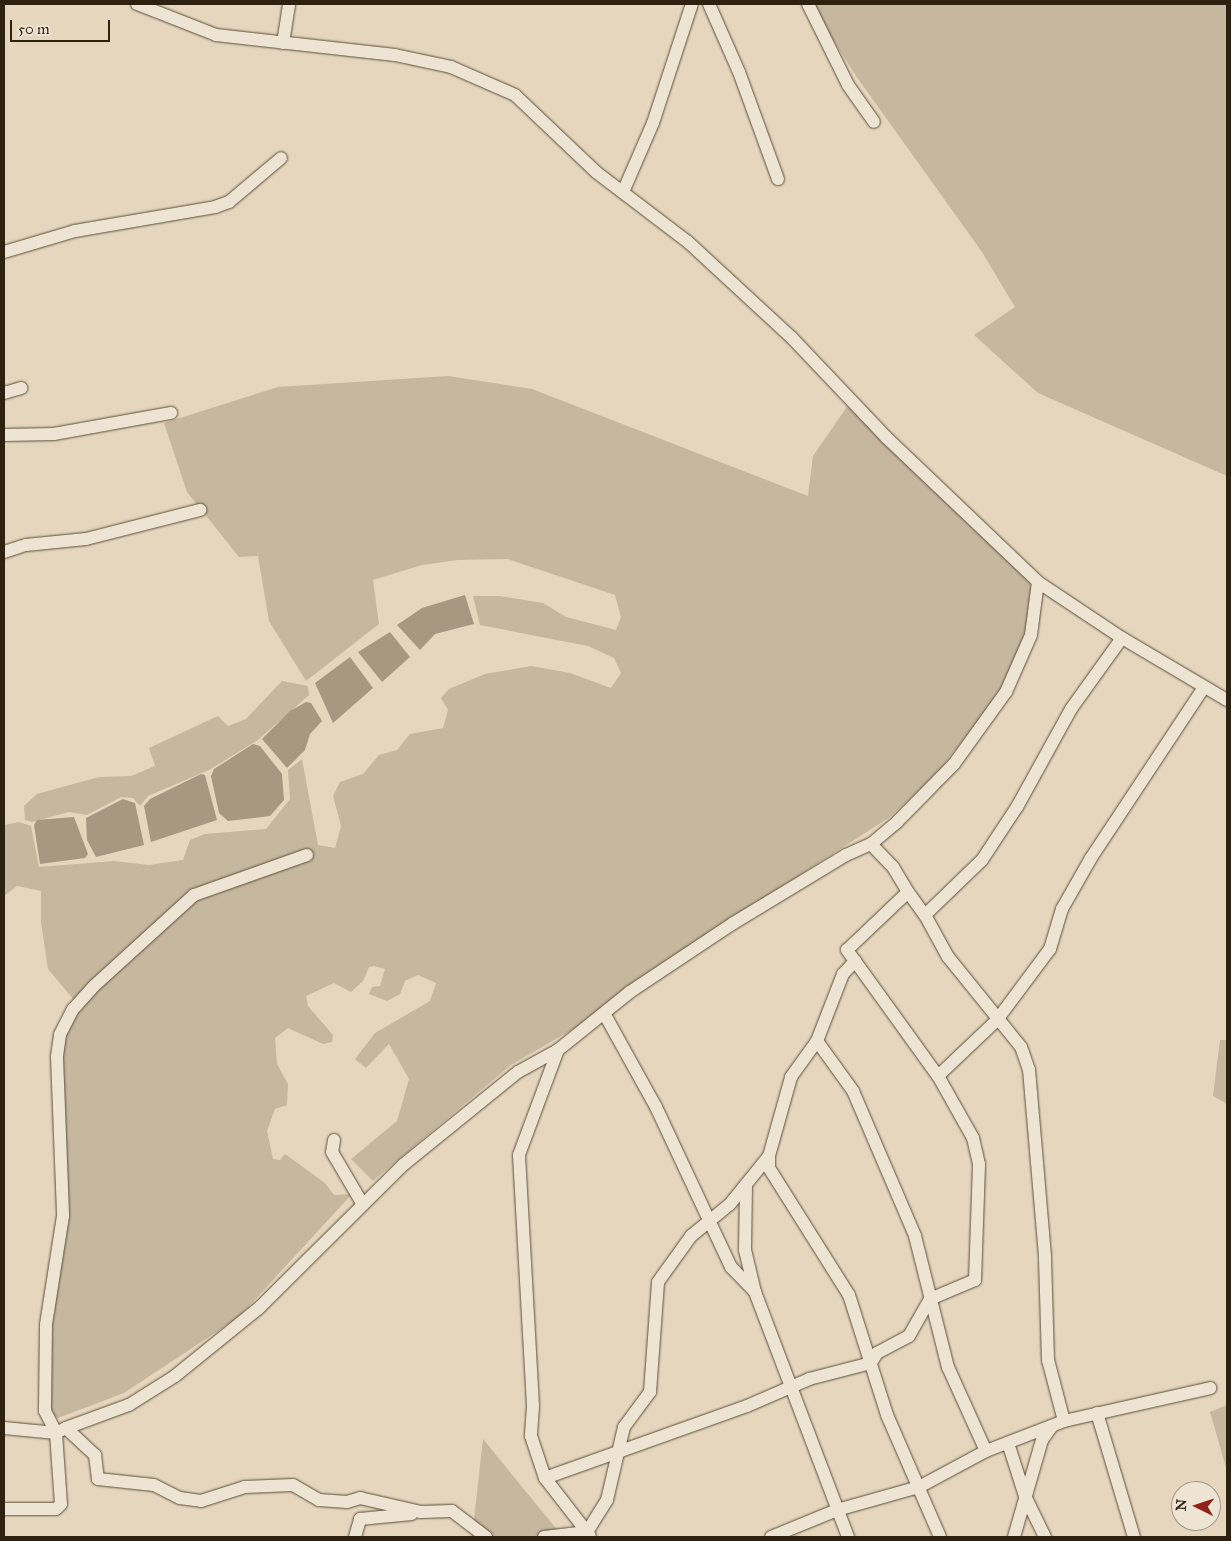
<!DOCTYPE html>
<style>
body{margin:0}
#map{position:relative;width:1231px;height:1541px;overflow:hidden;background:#e5d6bd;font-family:"IM FELL Great Primer",serif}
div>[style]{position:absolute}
.green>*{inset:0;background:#c6b79f}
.water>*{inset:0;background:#a79882}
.roads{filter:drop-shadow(0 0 1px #5c4e3a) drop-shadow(0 0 1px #5c4e3a)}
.street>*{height:12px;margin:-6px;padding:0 6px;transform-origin:6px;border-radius:6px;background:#eee4d4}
span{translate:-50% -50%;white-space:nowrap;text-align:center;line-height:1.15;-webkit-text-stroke:4.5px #eee4d4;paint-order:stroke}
.frame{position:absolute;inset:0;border:5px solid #2f210f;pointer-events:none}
.north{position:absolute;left:1171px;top:1481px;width:50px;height:50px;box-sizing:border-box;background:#eee4d4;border:1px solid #a29685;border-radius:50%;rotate:274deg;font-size:14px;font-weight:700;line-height:20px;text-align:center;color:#2f210f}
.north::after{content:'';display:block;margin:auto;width:18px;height:22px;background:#8f2418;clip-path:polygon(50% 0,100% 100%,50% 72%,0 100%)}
.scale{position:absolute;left:10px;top:20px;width:100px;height:22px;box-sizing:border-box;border:2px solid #2f210f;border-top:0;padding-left:6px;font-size:15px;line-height:18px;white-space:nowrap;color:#2f210f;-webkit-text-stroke:4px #eee4d4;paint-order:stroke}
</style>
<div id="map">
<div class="green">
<i style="clip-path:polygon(810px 4px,1227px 4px,1227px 476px,1038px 393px,974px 335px,1015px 307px,982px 252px,856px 76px)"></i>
<i style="clip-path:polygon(448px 376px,532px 389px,808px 496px,813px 456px,853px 398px,1025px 564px,1031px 588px,1026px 633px,1002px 690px,936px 775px,890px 817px,691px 945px,594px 1017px,511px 1065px,373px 1181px,351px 1159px,397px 1121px,409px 1079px,389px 1044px,366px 1068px,355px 1059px,375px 1033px,430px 1001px,436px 983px,418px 975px,405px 981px,400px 994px,387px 1001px,369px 994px,372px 987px,380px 986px,385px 969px,374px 966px,369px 967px,363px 981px,351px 992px,334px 983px,306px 996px,308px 1006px,333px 1035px,332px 1042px,323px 1044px,288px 1028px,275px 1038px,277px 1064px,288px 1084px,287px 1105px,275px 1109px,267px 1131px,273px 1159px,280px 1160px,285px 1154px,325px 1183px,334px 1195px,352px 1194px,239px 1317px,124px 1393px,58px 1418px,45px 1408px,56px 1267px,68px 1225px,61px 1056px,74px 1000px,48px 969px,41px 922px,41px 891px,17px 886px,4px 896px,4px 825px,19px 822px,31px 826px,39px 867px,114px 861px,149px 865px,183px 860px,190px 840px,205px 834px,266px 829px,290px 799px,288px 770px,302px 759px,318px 845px,335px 848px,341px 826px,333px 796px,340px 782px,363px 774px,379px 755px,397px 750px,410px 734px,443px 728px,448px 710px,441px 698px,449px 689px,485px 674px,531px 666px,570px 673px,611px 688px,621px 673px,614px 658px,588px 646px,480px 625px,473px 596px,500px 596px,543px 603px,566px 617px,616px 630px,621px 617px,615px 595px,507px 559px,458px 560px,422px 565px,373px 580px,379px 624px,306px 681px,269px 621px,258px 556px,239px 557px,187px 492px,164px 423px,278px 387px)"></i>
<i style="clip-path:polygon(282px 681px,308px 686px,309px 695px,258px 740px,209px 770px,148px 796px,140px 806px,133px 798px,121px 797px,87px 815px,69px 812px,32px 822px,25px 820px,24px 806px,37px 794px,99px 777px,131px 776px,155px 766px,149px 748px,218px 716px,228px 726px,246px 719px)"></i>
<i style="clip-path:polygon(1220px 1040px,1227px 1040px,1227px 1104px,1213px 1096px)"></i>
<i style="clip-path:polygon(1227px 1405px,1227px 1471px,1210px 1412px)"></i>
<i style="clip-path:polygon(483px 1439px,563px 1537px,472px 1537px)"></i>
</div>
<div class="water">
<i style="clip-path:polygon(465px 595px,474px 624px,435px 634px,420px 650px,397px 625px,422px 608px)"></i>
<i style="clip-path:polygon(390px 632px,410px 657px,382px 682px,358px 652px)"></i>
<i style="clip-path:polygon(350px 657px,373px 688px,333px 723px,315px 683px)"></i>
<i style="clip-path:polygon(306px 702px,311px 703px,322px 721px,310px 734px,305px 750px,287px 768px,262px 739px,290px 711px)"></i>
<i style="clip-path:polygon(253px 744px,260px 746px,282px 774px,284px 800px,270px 816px,228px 821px,219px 813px,211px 776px,214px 769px)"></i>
<i style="clip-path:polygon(201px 774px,205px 775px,217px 820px,151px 842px,144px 806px,150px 799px)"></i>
<i style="clip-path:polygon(123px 799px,135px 803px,144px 845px,96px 857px,87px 840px,86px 818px)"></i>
<i style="clip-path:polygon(74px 817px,88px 854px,85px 858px,40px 864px,34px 825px,37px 820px)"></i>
</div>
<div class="roads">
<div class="street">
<i style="left:137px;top:4px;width:85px;rotate:21.4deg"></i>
<i style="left:216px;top:35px;width:180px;rotate:6.4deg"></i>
<i style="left:395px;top:55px;width:57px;rotate:12.1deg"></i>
<i style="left:451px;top:67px;width:70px;rotate:23.6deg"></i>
<i style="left:515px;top:95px;width:112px;rotate:43.5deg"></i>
<i style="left:596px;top:172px;width:116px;rotate:37.3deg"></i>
<i style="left:688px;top:242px;width:142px;rotate:42.7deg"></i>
<i style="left:792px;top:338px;width:138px;rotate:46.5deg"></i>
<i style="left:887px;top:438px;width:209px;rotate:43.6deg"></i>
<i style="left:1038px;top:582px;width:101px;rotate:33.7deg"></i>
<i style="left:1122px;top:638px;width:122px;rotate:30.6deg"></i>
<i style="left:709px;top:4px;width:74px;rotate:66.2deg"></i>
<i style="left:739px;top:72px;width:114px;rotate:70deg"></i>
<i style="left:808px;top:4px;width:90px;rotate:63.7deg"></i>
<i style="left:848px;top:85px;width:45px;rotate:54.9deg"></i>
<i style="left:283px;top:43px;width:39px;rotate:-81deg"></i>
<i style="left:623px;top:192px;width:75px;rotate:-66.5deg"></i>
<i style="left:653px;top:123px;width:125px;rotate:-71.9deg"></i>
<i style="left:4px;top:252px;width:74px;rotate:-16.5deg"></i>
<i style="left:75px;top:231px;width:142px;rotate:-9.7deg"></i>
<i style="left:215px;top:207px;width:15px;rotate:-20deg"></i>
<i style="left:229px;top:202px;width:68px;rotate:-40.2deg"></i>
<i style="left:4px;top:393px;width:18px;rotate:-16deg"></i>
<i style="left:4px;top:435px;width:50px;rotate:-1.1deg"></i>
<i style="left:54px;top:434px;width:119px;rotate:-10.2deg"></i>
<i style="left:4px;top:552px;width:23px;rotate:-18deg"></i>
<i style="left:26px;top:545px;width:60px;rotate:-5.7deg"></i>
<i style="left:86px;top:539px;width:118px;rotate:-14.3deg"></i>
<i style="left:307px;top:855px;width:120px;rotate:160.5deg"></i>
<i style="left:194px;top:895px;width:135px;rotate:137.7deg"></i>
<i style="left:94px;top:986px;width:31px;rotate:132deg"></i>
<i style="left:73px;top:1009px;width:29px;rotate:117deg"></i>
<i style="left:60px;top:1035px;width:22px;rotate:98deg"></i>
<i style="left:57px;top:1057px;width:159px;rotate:87.8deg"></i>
<i style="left:63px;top:1216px;width:110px;rotate:98.9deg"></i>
<i style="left:46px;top:1325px;width:86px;rotate:90.7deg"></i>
<i style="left:45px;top:1411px;width:25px;rotate:63deg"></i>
<i style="left:56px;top:1433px;width:11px;rotate:-27deg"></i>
<i style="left:66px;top:1428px;width:40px;rotate:43deg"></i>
<i style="left:95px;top:1455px;width:24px;rotate:83deg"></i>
<i style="left:98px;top:1479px;width:56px;rotate:6.1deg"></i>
<i style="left:154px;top:1485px;width:29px;rotate:27deg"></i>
<i style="left:180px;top:1498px;width:21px;rotate:8deg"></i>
<i style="left:201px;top:1501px;width:46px;rotate:-17.7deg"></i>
<i style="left:245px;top:1487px;width:48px;rotate:-2.4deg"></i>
<i style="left:293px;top:1485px;width:30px;rotate:30deg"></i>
<i style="left:319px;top:1500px;width:28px;rotate:4deg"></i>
<i style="left:347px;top:1502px;width:14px;rotate:-17deg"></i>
<i style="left:360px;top:1498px;width:63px;rotate:12.9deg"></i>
<i style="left:421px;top:1512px;width:31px;rotate:-2deg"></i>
<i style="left:452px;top:1511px;width:43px;rotate:37.4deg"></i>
<i style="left:908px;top:892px;width:29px;rotate:54deg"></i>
<i style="left:855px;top:961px;width:142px;rotate:54.2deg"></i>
<i style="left:605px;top:1015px;width:105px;rotate:61deg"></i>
<i style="left:656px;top:1107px;width:177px;rotate:64.9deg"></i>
<i style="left:731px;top:1267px;width:35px;rotate:46deg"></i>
<i style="left:755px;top:1292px;width:262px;rotate:69.2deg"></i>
<i style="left:817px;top:1041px;width:62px;rotate:54.2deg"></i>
<i style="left:853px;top:1091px;width:158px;rotate:66.8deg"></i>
<i style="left:915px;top:1236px;width:135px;rotate:75.9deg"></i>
<i style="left:948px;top:1367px;width:92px;rotate:65.7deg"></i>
<i style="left:558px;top:1050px;width:112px;rotate:110.4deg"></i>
<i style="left:519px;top:1155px;width:251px;rotate:86.8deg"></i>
<i style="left:533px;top:1406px;width:30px;rotate:94deg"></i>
<i style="left:531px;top:1436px;width:44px;rotate:71.6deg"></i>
<i style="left:545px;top:1478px;width:73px;rotate:52.2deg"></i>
<i style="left:334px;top:1140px;width:12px;rotate:99deg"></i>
<i style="left:332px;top:1152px;width:59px;rotate:59.5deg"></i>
<i style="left:769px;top:1156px;width:12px;rotate:90deg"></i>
<i style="left:769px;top:1168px;width:150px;rotate:57.8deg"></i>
<i style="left:849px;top:1295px;width:126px;rotate:72.4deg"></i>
<i style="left:887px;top:1415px;width:133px;rotate:66.5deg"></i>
<i style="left:746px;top:1186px;width:64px;rotate:90.9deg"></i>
<i style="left:745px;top:1250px;width:43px;rotate:76.6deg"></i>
<i style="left:1097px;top:1413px;width:129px;rotate:73.4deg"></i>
<i style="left:1064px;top:1421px;width:63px;rotate:-104.7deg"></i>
<i style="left:1048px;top:1360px;width:104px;rotate:-91.7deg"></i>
<i style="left:1045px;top:1256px;width:187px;rotate:-94.9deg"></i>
<i style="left:1029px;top:1070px;width:24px;rotate:-109deg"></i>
<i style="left:1021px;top:1047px;width:116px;rotate:-129deg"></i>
<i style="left:948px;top:957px;width:48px;rotate:-118.7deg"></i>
<i style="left:925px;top:915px;width:79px;rotate:-44deg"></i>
<i style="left:982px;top:860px;width:64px;rotate:-56.6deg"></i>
<i style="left:1017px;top:807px;width:112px;rotate:-61.1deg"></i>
<i style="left:1071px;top:709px;width:87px;rotate:-54.3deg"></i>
<i style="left:4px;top:1428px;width:52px;rotate:5.5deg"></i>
<i style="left:56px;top:1433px;width:71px;rotate:86deg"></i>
<i style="left:61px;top:1504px;width:7px;rotate:135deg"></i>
<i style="left:56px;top:1509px;width:52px;rotate:180deg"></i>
<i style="left:66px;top:1428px;width:67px;rotate:-20.1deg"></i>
<i style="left:129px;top:1405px;width:54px;rotate:-32.2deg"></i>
<i style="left:175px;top:1376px;width:108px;rotate:-39deg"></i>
<i style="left:259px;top:1308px;width:203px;rotate:-44.8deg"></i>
<i style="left:403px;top:1165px;width:148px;rotate:-39deg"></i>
<i style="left:518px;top:1072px;width:46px;rotate:-28.8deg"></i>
<i style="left:558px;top:1050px;width:92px;rotate:-38.9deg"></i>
<i style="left:630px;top:992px;width:123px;rotate:-33.7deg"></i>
<i style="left:732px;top:924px;width:133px;rotate:-31.2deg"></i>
<i style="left:846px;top:855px;width:27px;rotate:-24deg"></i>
<i style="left:871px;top:844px;width:34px;rotate:-40deg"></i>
<i style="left:897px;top:822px;width:81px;rotate:-45.5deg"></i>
<i style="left:954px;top:764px;width:89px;rotate:-54.2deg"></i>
<i style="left:1006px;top:692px;width:62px;rotate:-66.3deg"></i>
<i style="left:1031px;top:635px;width:53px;rotate:-82.5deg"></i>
<i style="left:1008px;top:1443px;width:56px;rotate:72.2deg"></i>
<i style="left:1025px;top:1496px;width:46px;rotate:64deg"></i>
<i style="left:545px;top:1478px;width:214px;rotate:-19.6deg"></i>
<i style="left:747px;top:1406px;width:68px;rotate:-23.5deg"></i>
<i style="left:809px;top:1379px;width:64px;rotate:-14.5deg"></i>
<i style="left:871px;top:1363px;width:12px;rotate:-59deg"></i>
<i style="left:877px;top:1353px;width:36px;rotate:-28deg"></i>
<i style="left:909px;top:1336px;width:43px;rotate:-60.4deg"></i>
<i style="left:930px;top:1299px;width:49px;rotate:-22.9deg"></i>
<i style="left:975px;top:1280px;width:116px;rotate:-88deg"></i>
<i style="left:979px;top:1164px;width:27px;rotate:-103deg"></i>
<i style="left:973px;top:1138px;width:71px;rotate:-119.4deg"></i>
<i style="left:938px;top:1076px;width:81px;rotate:-43.5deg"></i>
<i style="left:997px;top:1020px;width:89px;rotate:-53.3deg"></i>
<i style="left:1050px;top:949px;width:42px;rotate:-73.3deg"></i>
<i style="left:1062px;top:909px;width:59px;rotate:-60.4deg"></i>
<i style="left:1091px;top:858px;width:205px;rotate:-56.5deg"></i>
<i style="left:355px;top:1537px;width:19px;rotate:-74deg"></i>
<i style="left:360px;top:1519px;width:52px;rotate:-5.5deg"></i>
<i style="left:544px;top:1537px;width:43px;rotate:-6.6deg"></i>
<i style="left:587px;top:1532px;width:38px;rotate:-58deg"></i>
<i style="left:607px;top:1500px;width:75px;rotate:-76.9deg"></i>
<i style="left:624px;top:1427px;width:44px;rotate:-53.4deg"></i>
<i style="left:650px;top:1392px;width:110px;rotate:-85.8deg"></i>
<i style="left:658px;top:1282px;width:57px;rotate:-54.3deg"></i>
<i style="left:691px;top:1236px;width:50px;rotate:-39.4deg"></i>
<i style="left:730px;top:1204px;width:62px;rotate:-50.9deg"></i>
<i style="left:769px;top:1156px;width:82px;rotate:-74.4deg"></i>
<i style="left:791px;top:1077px;width:44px;rotate:-54.2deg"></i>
<i style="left:817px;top:1041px;width:72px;rotate:-68.8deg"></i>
<i style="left:843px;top:974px;width:18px;rotate:-47deg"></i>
<i style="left:855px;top:961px;width:14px;rotate:-126deg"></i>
<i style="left:847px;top:950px;width:84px;rotate:-43.6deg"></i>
<i style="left:908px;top:892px;width:29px;rotate:-121deg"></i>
<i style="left:893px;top:867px;width:32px;rotate:-134deg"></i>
<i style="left:771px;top:1537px;width:71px;rotate:-22.2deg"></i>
<i style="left:837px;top:1510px;width:85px;rotate:-15.7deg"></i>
<i style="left:919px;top:1487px;width:76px;rotate:-28.2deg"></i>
<i style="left:986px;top:1451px;width:84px;rotate:-21deg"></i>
<i style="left:1064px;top:1421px;width:150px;rotate:-12.7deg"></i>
<i style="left:1014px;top:1537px;width:101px;rotate:-73.9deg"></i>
<i style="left:1042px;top:1440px;width:17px;rotate:-54deg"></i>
</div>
</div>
<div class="frame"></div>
<div class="north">N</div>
<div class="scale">50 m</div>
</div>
